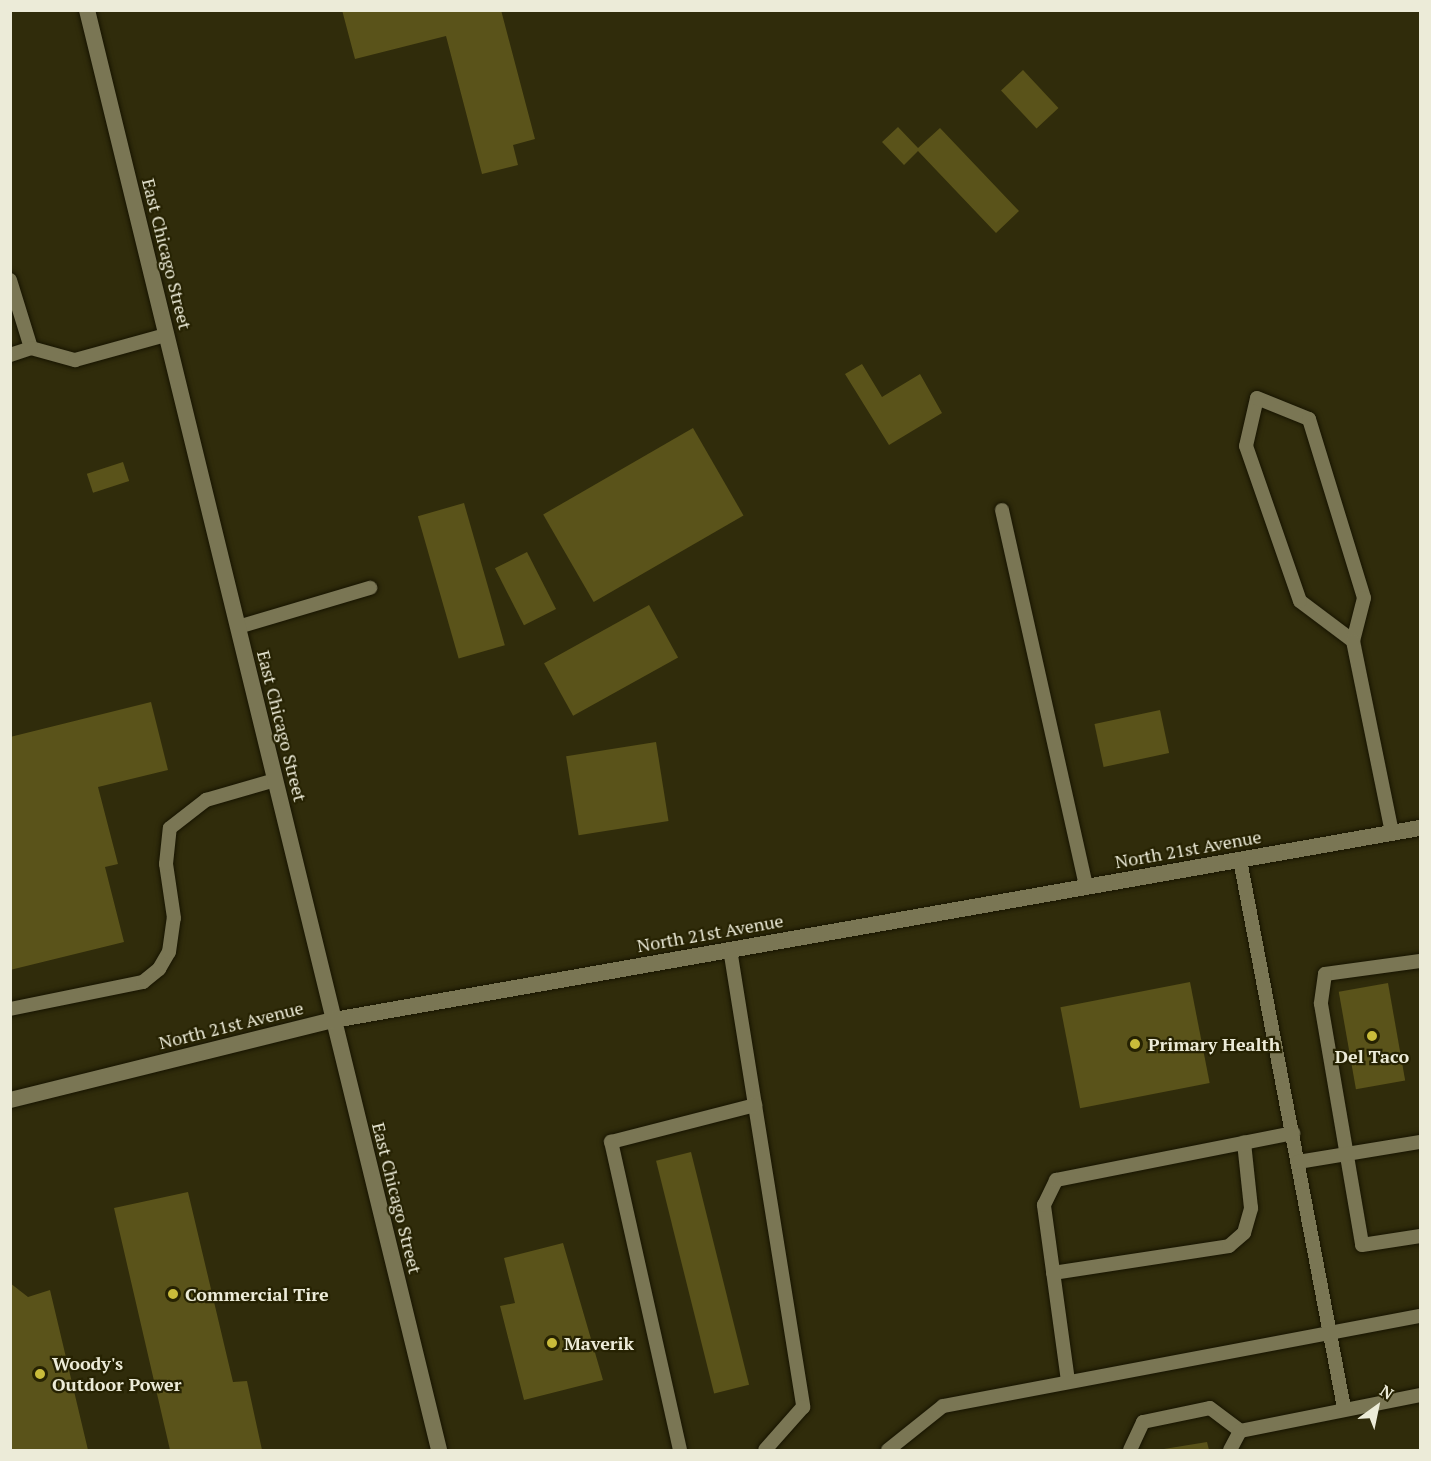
<!DOCTYPE html>
<style>
body{margin:0}
#map{position:relative;width:1431px;height:1461px;overflow:hidden;background:#302c0b;font-family:"PT Serif",serif}
div>[style]{position:absolute}
.building>*{inset:0;background:#5a531a;transform-origin:0 0}
.roads{filter:drop-shadow(0 0 2px #171400) drop-shadow(0 0 2px #171400)}
.service>*{height:14px;margin:-7px;padding:0 7px;transform-origin:7px;border-radius:7px;background:#7a7654}
.tertiary>*{height:16px;margin:-8px;padding:0 8px;transform-origin:8px;border-radius:8px;background:#7a7654}
.secondary>*{height:16px;margin:-8px;padding:0 8px;transform-origin:8px;border-radius:8px;background:#7a7654}
.dots>*{width:16px;height:16px;translate:-50% -50%;box-sizing:border-box;border:3px solid #262202;border-radius:50%}
span{translate:-50% -50%;white-space:nowrap;text-align:center;line-height:1.15;-webkit-text-stroke:4.5px #262202;paint-order:stroke}
.street-label{font-size:18px;color:#ecebd8}
.poi-label{font-size:18px;color:#ecebd8;font-weight:700}
.left{translate:0 -50%;text-align:left}
.frame{position:absolute;inset:0;border:12px solid #ecebd8;pointer-events:none}
.north{position:absolute;left:1347px;top:1377px;width:60px;height:60px;-webkit-text-stroke:4px #262202;paint-order:stroke;rotate:33deg;font-size:16px;font-weight:700;line-height:24px;text-align:center;color:#ecebd8}
.north::after{content:'';display:block;margin:auto;width:21px;height:27px;background:#ecebd8;clip-path:polygon(50% 0,100% 100%,50% 72%,0 100%)}
</style>
<div id="map">
<div class="building">
<i style="clip-path:polygon(342px 10px,501px 10px,535px 139px,513px 145px,518px 165px,482px 174px,446px 36px,355px 59px)"></i>
<i style="left:1023px;top:70px;width:52px;height:30px;rotate:47deg"></i>
<i style="clip-path:polygon(898px 127px,918px 148px,940px 128px,1019px 211px,996px 233px,918px 151px,904px 165px,882px 142px)"></i>
<i style="clip-path:polygon(862px 364px,882px 397px,920px 374px,942px 413px,889px 445px,845px 374px)"></i>
<i style="left:693px;top:428px;width:101px;height:173px;rotate:60deg"></i>
<i style="left:123px;top:462px;width:20px;height:38px;rotate:72deg"></i>
<i style="left:464px;top:503px;width:148px;height:48px;rotate:74deg"></i>
<i style="left:527px;top:552px;width:64px;height:36px;rotate:63deg"></i>
<i style="left:649px;top:605px;width:60px;height:120px;rotate:61deg"></i>
<i style="clip-path:polygon(151px 702px,168px 770px,98px 787px,118px 864px,105px 867px,124px 942px,10px 970px,10px 737px)"></i>
<i style="left:1160px;top:710px;width:44px;height:67px;rotate:78deg"></i>
<i style="left:656px;top:742px;width:80px;height:91px;rotate:81deg"></i>
<i style="left:1190px;top:982px;width:103px;height:132px;rotate:79deg"></i>
<i style="left:1388px;top:983px;width:99px;height:50px;rotate:80deg"></i>
<i style="left:691px;top:1152px;width:240px;height:36px;rotate:76deg"></i>
<i style="clip-path:polygon(188px 1192px,233px 1382px,247px 1381px,262px 1450px,170px 1450px,114px 1208px)"></i>
<i style="clip-path:polygon(563px 1243px,603px 1380px,524px 1400px,500px 1306px,515px 1303px,504px 1258px)"></i>
<i style="clip-path:polygon(10px 1283px,28px 1297px,50px 1290px,88px 1450px,10px 1450px)"></i>
<i style="clip-path:polygon(1207px 1442px,1209px 1450px,1164px 1450px,1164px 1449px)"></i>
</div>
<div class="roads">
<div class="service">
<i style="left:10px;top:280px;width:71px;rotate:72.8deg"></i>
<i style="left:31px;top:348px;width:46px;rotate:15.3deg"></i>
<i style="left:75px;top:360px;width:94px;rotate:-15.4deg"></i>
<i style="left:10px;top:355px;width:22px;rotate:-18deg"></i>
<i style="left:1002px;top:510px;width:386px;rotate:77.4deg"></i>
<i style="left:238px;top:627px;width:138px;rotate:-16.5deg"></i>
<i style="left:1353px;top:641px;width:66px;rotate:-143deg"></i>
<i style="left:1300px;top:601px;width:164px;rotate:-109.2deg"></i>
<i style="left:1246px;top:446px;width:49px;rotate:-77.1deg"></i>
<i style="left:1257px;top:398px;width:56px;rotate:22deg"></i>
<i style="left:1309px;top:419px;width:187px;rotate:72.9deg"></i>
<i style="left:1364px;top:598px;width:44px;rotate:104.3deg"></i>
<i style="left:1353px;top:641px;width:196px;rotate:78.5deg"></i>
<i style="left:1240px;top:860px;width:558px;rotate:79.25deg"></i>
<i style="left:730px;top:949px;width:464px;rotate:80.9deg"></i>
<i style="left:803px;top:1407px;width:57px;rotate:131.5deg"></i>
<i style="left:1420px;top:961px;width:96px;rotate:172.2deg"></i>
<i style="left:1325px;top:974px;width:30px;rotate:98deg"></i>
<i style="left:1321px;top:1004px;width:244px;rotate:80.3deg"></i>
<i style="left:1362px;top:1245px;width:59px;rotate:-8.8deg"></i>
<i style="left:10px;top:1009px;width:136px;rotate:-11.5deg"></i>
<i style="left:143px;top:982px;width:21px;rotate:-39deg"></i>
<i style="left:159px;top:969px;width:20px;rotate:-60deg"></i>
<i style="left:169px;top:952px;width:34px;rotate:-82deg"></i>
<i style="left:174px;top:918px;width:55px;rotate:-98.4deg"></i>
<i style="left:166px;top:864px;width:36px;rotate:-84deg"></i>
<i style="left:170px;top:828px;width:46px;rotate:-37.9deg"></i>
<i style="left:206px;top:800px;width:72px;rotate:-16.2deg"></i>
<i style="left:1298px;top:1162px;width:124px;rotate:-9.3deg"></i>
<i style="left:1053px;top:1273px;width:178px;rotate:-8.7deg"></i>
<i style="left:1229px;top:1246px;width:20px;rotate:-41deg"></i>
<i style="left:1244px;top:1233px;width:26px;rotate:-74deg"></i>
<i style="left:1251px;top:1208px;width:66px;rotate:-96.1deg"></i>
<i style="left:1068px;top:1381px;width:178px;rotate:-97.8deg"></i>
<i style="left:1044px;top:1205px;width:28px;rotate:-64deg"></i>
<i style="left:1056px;top:1180px;width:242px;rotate:-11.2deg"></i>
<i style="left:1240px;top:1431px;width:184px;rotate:-11.3deg"></i>
<i style="left:680px;top:1450px;width:316px;rotate:-102.6deg"></i>
<i style="left:611px;top:1142px;width:149px;rotate:-14.4deg"></i>
<i style="left:888px;top:1450px;width:70px;rotate:-38.7deg"></i>
<i style="left:943px;top:1406px;width:485px;rotate:-10.7deg"></i>
<i style="left:1130px;top:1450px;width:31px;rotate:-65deg"></i>
<i style="left:1143px;top:1422px;width:68px;rotate:-11.8deg"></i>
<i style="left:1210px;top:1408px;width:38px;rotate:37deg"></i>
<i style="left:1230px;top:1450px;width:21px;rotate:-62deg"></i>
</div>
<div class="tertiary">
<i style="left:87px;top:10px;width:1482px;rotate:76.26deg"></i>
</div>
<div class="secondary">
<i style="left:10px;top:1100px;width:334px;rotate:-13.9deg"></i>
<i style="left:334px;top:1020px;width:1103px;rotate:-10.03deg"></i>
</div>
</div>
<div class="dots">
<i style="left:1372px;top:1036px;background:#c9bb3a"></i>
<i style="left:1135px;top:1044px;background:#c9bb3a"></i>
<i style="left:173px;top:1294px;background:#c9bb3a"></i>
<i style="left:552px;top:1343px;background:#c9bb3a"></i>
<i style="left:40px;top:1374px;background:#c9bb3a"></i>
</div>
<div class="street-label">
<span style="left:167px;top:254px;rotate:76deg">East Chicago Street</span>
<span style="left:282px;top:726px;rotate:76deg">East Chicago Street</span>
<span style="left:1188px;top:849px;rotate:-10deg">North 21st Avenue</span>
<span style="left:710px;top:933px;rotate:-10deg">North 21st Avenue</span>
<span style="left:231px;top:1025px;rotate:-14deg">North 21st Avenue</span>
<span style="left:397px;top:1198px;rotate:76deg">East Chicago Street</span>
</div>
<div class="poi-label">
<span class="left" style="left:1148px;top:1044px">Primary Health</span>
<span style="left:1372px;top:1056px">Del Taco</span>
<span class="left" style="left:185px;top:1294px">Commercial Tire</span>
<span class="left" style="left:564px;top:1343px">Maverik</span>
<span class="left" style="left:52px;top:1374px">Woody's<br>Outdoor Power</span>
</div>
<div class="frame"></div>
<div class="north">N</div>
</div>
